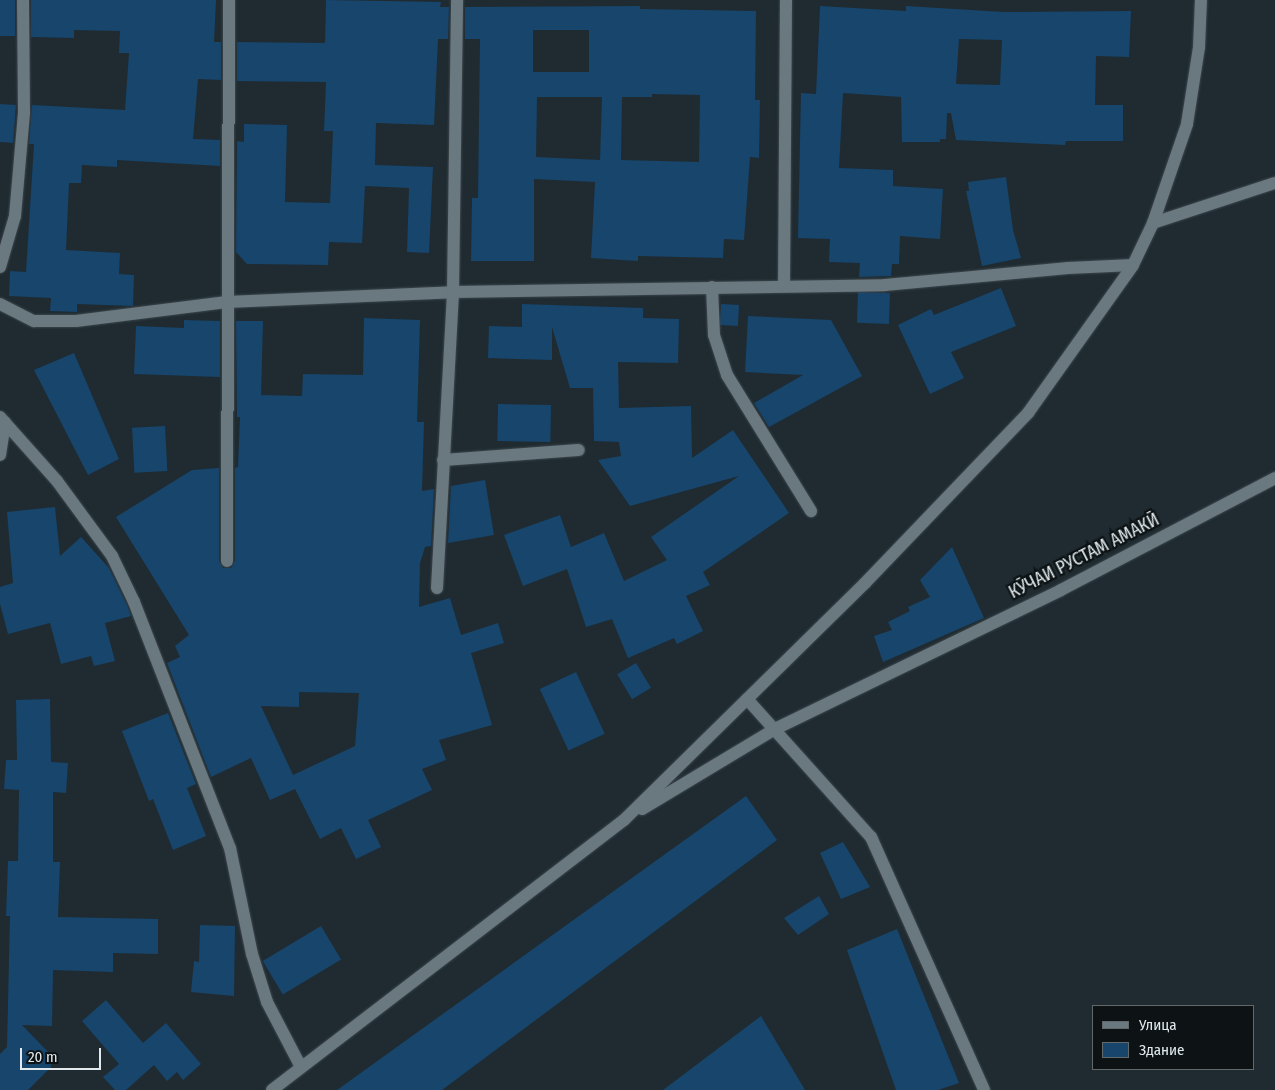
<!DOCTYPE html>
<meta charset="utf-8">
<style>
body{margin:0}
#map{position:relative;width:1275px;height:1090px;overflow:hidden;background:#1f2b31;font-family:"Fira Sans Condensed",sans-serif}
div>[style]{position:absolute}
.building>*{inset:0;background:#17456c;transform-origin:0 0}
.roads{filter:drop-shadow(0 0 1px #3c474c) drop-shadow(0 0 1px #3c474c)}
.minor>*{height:12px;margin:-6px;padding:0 6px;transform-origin:6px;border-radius:6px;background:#6a787f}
span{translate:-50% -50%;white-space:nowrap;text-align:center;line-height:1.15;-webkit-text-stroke:4.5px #0d1315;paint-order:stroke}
.street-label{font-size:18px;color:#e2eaed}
.legend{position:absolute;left:1092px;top:1005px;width:162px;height:65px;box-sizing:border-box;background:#0d1315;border:1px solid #62696b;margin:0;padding:6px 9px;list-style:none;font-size:15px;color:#e2eaed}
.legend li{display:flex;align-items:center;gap:10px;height:25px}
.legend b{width:25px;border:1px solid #62696b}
.scale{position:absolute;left:20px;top:1048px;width:81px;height:22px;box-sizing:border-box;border:2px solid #e2eaed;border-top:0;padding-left:6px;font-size:15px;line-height:18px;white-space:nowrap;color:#e2eaed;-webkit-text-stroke:4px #0d1315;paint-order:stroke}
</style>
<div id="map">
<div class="building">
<i style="left:0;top:0;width:15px;height:36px"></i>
<i style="clip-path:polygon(31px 0,216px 0,214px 42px,221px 42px,221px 80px,198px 79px,193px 139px,220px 140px,220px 166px,117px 160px,117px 167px,82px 165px,81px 183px,69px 183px,66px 250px,120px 253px,119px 274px,134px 275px,133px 306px,77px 304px,77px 312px,50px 311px,51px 298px,9px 296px,10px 271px,26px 272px,34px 144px,29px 144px,32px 105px,125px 110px,129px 53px,119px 53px,120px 31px,74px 30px,74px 38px,31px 37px)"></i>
<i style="clip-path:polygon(326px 0,441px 2px,440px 7px,449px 7px,448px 39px,438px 39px,434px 125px,376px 123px,375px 165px,433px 167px,429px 253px,407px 252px,409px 188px,365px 186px,362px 243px,329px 242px,328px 265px,247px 264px,236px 252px,237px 141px,244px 142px,244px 124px,287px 125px,285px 202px,330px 203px,333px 131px,324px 131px,326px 82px,237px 81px,237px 42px,325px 43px)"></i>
<i style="clip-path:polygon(evenodd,640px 6px,640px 9px,756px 11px,755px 100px,760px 100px,759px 158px,750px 157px,744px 240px,724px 239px,723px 258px,638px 256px,638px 261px,591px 258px,595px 182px,534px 179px,534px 261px,471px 261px,472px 198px,478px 198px,480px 39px,465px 39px,465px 7px,640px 6px,533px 30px,589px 30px,589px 72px,533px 72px,533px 30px,640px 6px,652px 94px,700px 95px,699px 162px,621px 160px,622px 97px,652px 97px,652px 94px,640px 6px,537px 97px,602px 97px,600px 160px,536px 157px,537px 97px)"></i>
<i style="clip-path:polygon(evenodd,820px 6px,906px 11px,906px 6px,1003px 12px,1131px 11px,1129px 57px,1096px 56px,1095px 105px,1123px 105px,1123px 141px,1066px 141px,1065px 145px,956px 140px,951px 113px,947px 113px,946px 139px,940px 139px,940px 142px,902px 142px,901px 97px,843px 93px,839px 168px,893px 170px,893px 186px,943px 189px,940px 239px,900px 236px,899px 264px,892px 264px,891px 276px,859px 277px,860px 263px,829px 262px,830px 239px,798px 238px,801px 93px,816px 94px,820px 6px,959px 39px,1002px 40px,1000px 85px,956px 84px,959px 39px)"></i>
<i style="clip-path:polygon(0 104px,16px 105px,13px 143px,0 142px)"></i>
<i style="clip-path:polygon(1006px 177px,1013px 230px,1021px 258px,982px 266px,966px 191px,969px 191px,968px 182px)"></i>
<i style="clip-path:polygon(1001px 288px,1016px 326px,951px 352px,964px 378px,930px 394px,898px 325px,931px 309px,934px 315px)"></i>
<i style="left:890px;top:293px;width:31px;height:32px;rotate:92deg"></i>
<i style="clip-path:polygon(522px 304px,643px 308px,643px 318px,679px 319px,678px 363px,618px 362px,619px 408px,691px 406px,692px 458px,733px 430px,789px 513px,703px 572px,710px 585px,686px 596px,703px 631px,677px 644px,674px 638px,628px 658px,612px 619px,586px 627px,567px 569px,523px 586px,504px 535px,560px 515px,571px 547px,604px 533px,624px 581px,667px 560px,651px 537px,739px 476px,630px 506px,598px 460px,621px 456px,619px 442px,594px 441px,593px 388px,570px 388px,552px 327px,552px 360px,488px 358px,489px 326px,522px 327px)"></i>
<i style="left:721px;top:304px;width:18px;height:21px;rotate:3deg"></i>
<i style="clip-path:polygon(748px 316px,831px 320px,862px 376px,769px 427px,754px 403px,803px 375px,745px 372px)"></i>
<i style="clip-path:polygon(evenodd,364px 318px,420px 320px,417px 422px,424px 422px,422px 491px,434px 489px,431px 546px,425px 547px,420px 563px,419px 607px,450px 598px,461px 635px,498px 623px,504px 643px,471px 653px,492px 725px,439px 740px,446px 760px,422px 769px,432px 790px,368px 820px,381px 847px,356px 859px,341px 828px,320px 839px,295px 789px,270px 800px,251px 758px,211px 777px,167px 663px,180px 657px,175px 646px,189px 635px,116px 517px,192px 470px,219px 468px,219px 561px,223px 568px,231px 568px,235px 561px,235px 468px,238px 467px,240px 417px,237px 417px,236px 321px,263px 321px,261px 395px,302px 396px,303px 374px,363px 375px,364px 318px,299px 692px,359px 693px,355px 746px,293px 775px,261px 706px,299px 707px,299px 692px)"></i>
<i style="clip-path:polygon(184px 320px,220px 321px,220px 377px,134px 374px,136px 326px,184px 328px)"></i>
<i style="clip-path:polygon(74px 353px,119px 459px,88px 475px,34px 370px)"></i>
<i style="left:498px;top:404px;width:53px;height:37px;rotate:1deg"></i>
<i style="left:165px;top:426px;width:45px;height:33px;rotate:87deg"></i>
<i style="clip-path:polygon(485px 480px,494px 535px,448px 543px,451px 486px)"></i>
<i style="clip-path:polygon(55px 507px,60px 556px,81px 537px,109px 568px,127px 605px,131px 616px,105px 623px,115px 661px,94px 666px,91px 656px,61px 664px,50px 623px,8px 634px,0 604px,0 587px,13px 583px,7px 512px)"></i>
<i style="clip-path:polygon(952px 547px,984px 618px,883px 662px,874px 636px,892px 630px,888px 622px,910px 611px,908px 607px,930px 597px,920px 580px)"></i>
<i style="left:636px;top:663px;width:29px;height:22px;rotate:59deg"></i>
<i style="left:576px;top:672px;width:68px;height:40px;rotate:65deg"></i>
<i style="clip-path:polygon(50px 699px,51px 762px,68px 763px,66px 793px,53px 792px,53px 862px,60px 862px,58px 917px,158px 919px,158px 954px,113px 953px,113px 972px,53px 970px,52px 1026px,22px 1025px,52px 1056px,51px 1067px,28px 1090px,0 1090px,0 1054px,7px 1047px,10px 916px,6px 916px,8px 861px,18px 861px,19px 790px,4px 789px,6px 760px,17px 760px,16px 700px)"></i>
<i style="clip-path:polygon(168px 713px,196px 784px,187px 788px,206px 836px,173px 850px,153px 799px,149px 801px,122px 731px)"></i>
<i style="clip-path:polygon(746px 796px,777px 840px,442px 1090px,337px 1090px)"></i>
<i style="clip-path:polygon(843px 842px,870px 887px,841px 899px,820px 853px)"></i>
<i style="clip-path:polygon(819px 896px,829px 914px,798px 935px,784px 918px)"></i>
<i style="clip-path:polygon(200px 925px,235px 926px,234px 996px,191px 992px,194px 961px,199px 962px)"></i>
<i style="left:321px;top:926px;width:39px;height:68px;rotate:59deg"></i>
<i style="clip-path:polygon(897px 929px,959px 1083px,938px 1090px,896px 1090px,847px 950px)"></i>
<i style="clip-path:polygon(106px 1000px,143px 1043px,166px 1023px,201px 1064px,183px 1080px,177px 1072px,167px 1081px,154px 1065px,126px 1090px,115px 1090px,103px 1077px,119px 1064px,82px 1021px)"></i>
<i style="clip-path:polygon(761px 1016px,805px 1090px,663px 1090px)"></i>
</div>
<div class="roads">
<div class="minor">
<i style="left:1153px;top:223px;width:128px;rotate:-18.2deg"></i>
<i style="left:0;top:267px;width:53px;rotate:-73.6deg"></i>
<i style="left:15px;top:216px;width:103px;rotate:-85deg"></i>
<i style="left:24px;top:113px;width:113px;rotate:-90.5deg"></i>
<i style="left:784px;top:286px;width:286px;rotate:-89.6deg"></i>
<i style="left:712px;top:287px;width:48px;rotate:87.6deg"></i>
<i style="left:714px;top:335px;width:42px;rotate:72deg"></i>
<i style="left:727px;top:375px;width:160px;rotate:58.3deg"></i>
<i style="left:0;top:304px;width:38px;rotate:27deg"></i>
<i style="left:34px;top:321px;width:42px"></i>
<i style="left:76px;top:321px;width:152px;rotate:-7.2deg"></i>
<i style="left:227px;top:302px;width:226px;rotate:-2.5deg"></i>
<i style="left:453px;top:292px;width:432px;rotate:-0.9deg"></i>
<i style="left:885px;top:285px;width:184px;rotate:-5.3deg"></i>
<i style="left:1068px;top:268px;width:65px;rotate:-2.6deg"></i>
<i style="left:0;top:417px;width:86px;rotate:48.3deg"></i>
<i style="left:57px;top:481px;width:93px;rotate:53.7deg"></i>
<i style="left:112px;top:556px;width:51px;rotate:64.4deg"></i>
<i style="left:134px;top:602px;width:264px;rotate:68.7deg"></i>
<i style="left:230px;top:848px;width:108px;rotate:78.3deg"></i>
<i style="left:252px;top:954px;width:50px;rotate:72.6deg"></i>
<i style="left:267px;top:1002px;width:73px;rotate:62.4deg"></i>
<i style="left:0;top:455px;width:33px;rotate:-81deg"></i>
<i style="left:443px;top:460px;width:136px;rotate:-4.2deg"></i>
<i style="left:227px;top:561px;width:561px;rotate:-89.8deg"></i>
<i style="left:437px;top:588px;width:296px;rotate:-86.9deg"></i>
<i style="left:453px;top:292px;width:292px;rotate:-89.2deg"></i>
<i style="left:747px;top:699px;width:186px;rotate:48.1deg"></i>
<i style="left:871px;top:837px;width:277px;rotate:65.9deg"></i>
<i style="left:642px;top:809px;width:155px;rotate:-31deg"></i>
<i style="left:775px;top:729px;width:318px;rotate:-25.9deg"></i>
<i style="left:1061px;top:590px;width:242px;rotate:-27.6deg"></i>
<i style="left:272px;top:1090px;width:444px;rotate:-37.5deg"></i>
<i style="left:624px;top:820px;width:338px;rotate:-44.5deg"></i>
<i style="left:865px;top:583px;width:236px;rotate:-46.2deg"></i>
<i style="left:1028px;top:413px;width:181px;rotate:-54.6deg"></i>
<i style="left:1133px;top:265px;width:47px;rotate:-64.5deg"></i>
<i style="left:1153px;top:223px;width:105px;rotate:-71deg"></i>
<i style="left:1187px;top:124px;width:78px;rotate:-81.1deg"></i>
<i style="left:1199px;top:47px;width:47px;rotate:-87.6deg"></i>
</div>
</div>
<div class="street-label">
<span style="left:1084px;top:556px;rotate:-27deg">КӮЧАИ РУСТАМ АМАКӢ</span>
</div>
<ul class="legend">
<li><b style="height:6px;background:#6a787f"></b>Улица</li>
<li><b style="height:14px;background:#17456c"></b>Здание</li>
</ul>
<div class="scale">20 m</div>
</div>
